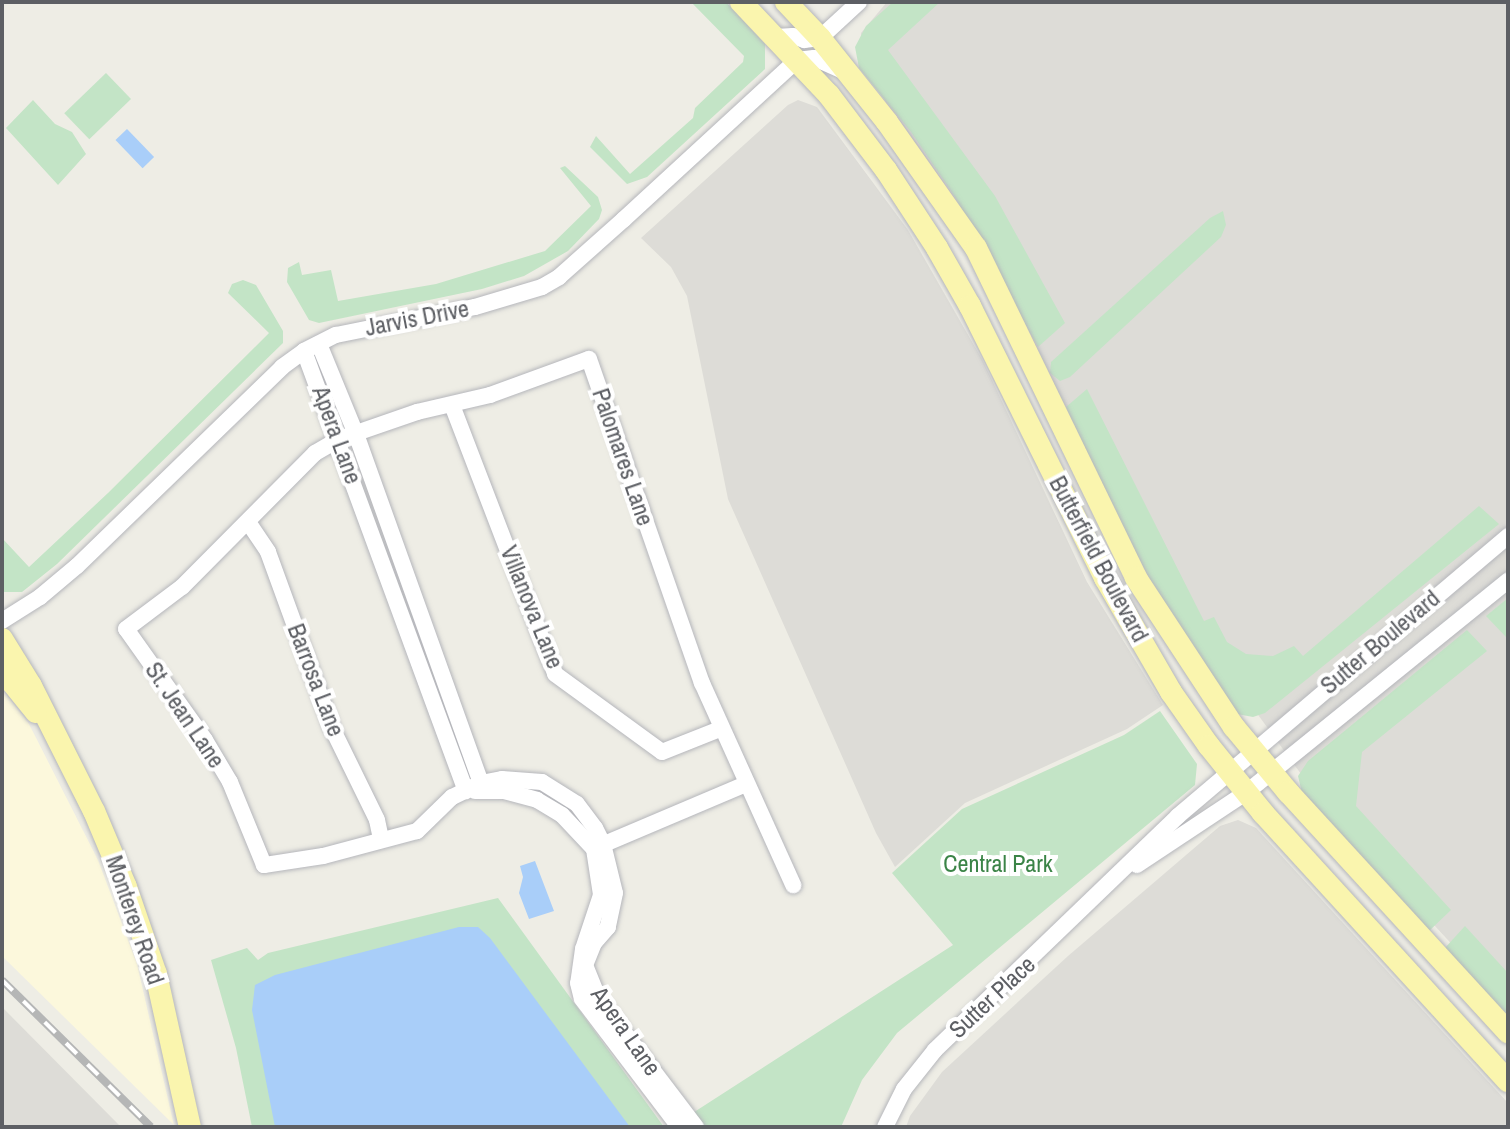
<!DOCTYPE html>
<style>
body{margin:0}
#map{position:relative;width:1510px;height:1129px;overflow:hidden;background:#eeede5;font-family:"Archivo Narrow",sans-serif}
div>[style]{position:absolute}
.commercial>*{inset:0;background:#fcf8dc}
.industrial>*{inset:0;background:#dddcd7}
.green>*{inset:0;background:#c3e4c6;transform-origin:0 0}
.water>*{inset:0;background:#a9cef9;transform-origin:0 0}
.roads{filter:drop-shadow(0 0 2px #b5b6bb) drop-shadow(0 0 2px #b5b6bb)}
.minor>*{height:16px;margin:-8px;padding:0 8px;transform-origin:8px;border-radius:8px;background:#fff}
.major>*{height:22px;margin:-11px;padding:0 11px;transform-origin:11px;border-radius:11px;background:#faf5ae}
.rail>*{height:8px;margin-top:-4px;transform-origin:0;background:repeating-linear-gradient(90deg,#fff 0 15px,#b5b6b6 0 30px);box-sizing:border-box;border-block:2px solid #b5b6b6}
span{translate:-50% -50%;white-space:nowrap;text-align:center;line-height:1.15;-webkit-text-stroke:8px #fff;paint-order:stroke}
.street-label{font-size:24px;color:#5d5f64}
.park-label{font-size:24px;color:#3b8447}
.frame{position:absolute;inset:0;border:4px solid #5d5f64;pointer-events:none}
</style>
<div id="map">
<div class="commercial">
<i style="clip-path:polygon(2px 689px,29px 724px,98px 860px,137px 964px,174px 1125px,2px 956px)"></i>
</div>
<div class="industrial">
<i style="clip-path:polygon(887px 2px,1508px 2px,1508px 1005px,1325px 807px,1144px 558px,861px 58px,861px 33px)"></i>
<i style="clip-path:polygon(798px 100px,817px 107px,908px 230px,983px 361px,1087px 582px,1163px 705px,1127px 729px,965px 803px,895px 867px,876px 833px,728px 499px,687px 296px,671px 267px,641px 238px,788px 105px)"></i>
<i style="clip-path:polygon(1238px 820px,1256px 828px,1508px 1103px,1508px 1127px,906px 1127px,910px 1116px,942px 1072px,1068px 956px,1220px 826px)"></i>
<i style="clip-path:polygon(2px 1007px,121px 1127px,2px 1127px)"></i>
</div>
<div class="green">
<i style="clip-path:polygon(691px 2px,726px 2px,765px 44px,765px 69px,647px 177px,627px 184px,590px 147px,596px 136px,630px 174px,693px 118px,695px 108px,743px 62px,744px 56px)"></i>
<i style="clip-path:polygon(893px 2px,940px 2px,888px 50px,995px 196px,1065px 323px,1038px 347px,955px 197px,911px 132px,859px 68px,855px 47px,866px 26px)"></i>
<i style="left:106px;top:73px;width:36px;height:58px;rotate:46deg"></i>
<i style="clip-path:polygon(33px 100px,55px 124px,72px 132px,86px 154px,58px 185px,6px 128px)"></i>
<i style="clip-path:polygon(565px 166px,598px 197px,602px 210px,599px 219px,568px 251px,524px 276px,482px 289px,319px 323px,309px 320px,287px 282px,288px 268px,299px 262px,302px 275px,331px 270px,338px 301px,436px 284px,545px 251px,591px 206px,560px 168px)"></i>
<i style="clip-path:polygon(1223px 211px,1226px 225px,1221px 237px,1070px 377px,1060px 381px,1050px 373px,1051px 362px,1210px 218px)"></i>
<i style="clip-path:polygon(243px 280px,256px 285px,283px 331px,283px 343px,57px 564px,22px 592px,2px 592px,2px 538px,29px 567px,108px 493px,269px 333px,228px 293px,232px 284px)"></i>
<i style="clip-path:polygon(1087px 389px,1204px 621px,1214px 617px,1227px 642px,1246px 654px,1273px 656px,1294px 646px,1303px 656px,1479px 506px,1499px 524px,1265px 713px,1253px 717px,1237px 714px,1167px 612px,1112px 507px,1066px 407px)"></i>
<i style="clip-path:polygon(1508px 598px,1508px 635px,1506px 637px,1486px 616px)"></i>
<i style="clip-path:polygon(1467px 630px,1487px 651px,1362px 752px,1356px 806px,1451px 910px,1428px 932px,1302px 793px,1298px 776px,1308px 761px)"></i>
<i style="clip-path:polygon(1160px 711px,1197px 764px,1195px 785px,897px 1033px,862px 1080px,841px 1127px,671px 1127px,953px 945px,892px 873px,962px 809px,1124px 735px)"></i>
<i style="clip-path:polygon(498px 898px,664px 1127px,252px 1127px,236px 1048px,211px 960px,247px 948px,258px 960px,268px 953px)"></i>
<i style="clip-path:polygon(1465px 926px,1508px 973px,1508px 1018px,1444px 949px)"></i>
</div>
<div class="water">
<i style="left:127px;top:129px;width:39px;height:16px;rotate:46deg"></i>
<i style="clip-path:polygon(535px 861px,554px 911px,529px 919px,519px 893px,523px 877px,520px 866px)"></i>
<i style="clip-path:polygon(459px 927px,478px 927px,490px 938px,630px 1127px,275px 1127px,252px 1010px,255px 985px,275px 975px)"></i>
</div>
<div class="roads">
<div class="minor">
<i style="left:775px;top:37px;width:18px;rotate:-3deg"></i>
<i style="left:793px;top:36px;width:12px;rotate:20deg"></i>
<i style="left:804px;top:40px;width:16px;rotate:-7deg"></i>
<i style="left:820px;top:38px;width:53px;rotate:-42.7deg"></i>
<i style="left:319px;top:344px;width:97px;rotate:67.7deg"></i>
<i style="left:356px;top:434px;width:371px;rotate:70.3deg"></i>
<i style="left:481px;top:783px;width:21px;rotate:-11deg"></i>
<i style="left:502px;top:779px;width:40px;rotate:4.3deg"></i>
<i style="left:542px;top:782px;width:41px;rotate:32.2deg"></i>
<i style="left:577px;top:804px;width:30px;rotate:53deg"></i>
<i style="left:595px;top:828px;width:18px;rotate:63deg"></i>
<i style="left:603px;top:844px;width:50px;rotate:76.2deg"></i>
<i style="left:615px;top:893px;width:35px;rotate:102deg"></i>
<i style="left:608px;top:927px;width:21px;rotate:131deg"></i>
<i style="left:594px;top:943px;width:24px;rotate:112deg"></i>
<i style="left:585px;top:965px;width:35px;rotate:68deg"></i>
<i style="left:598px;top:998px;width:162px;rotate:52.8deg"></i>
<i style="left:304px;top:351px;width:469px;rotate:69.8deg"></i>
<i style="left:452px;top:405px;width:288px;rotate:69deg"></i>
<i style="left:555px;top:674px;width:132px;rotate:36.1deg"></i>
<i style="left:662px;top:752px;width:62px;rotate:-21.6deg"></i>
<i style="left:248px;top:522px;width:36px;rotate:56deg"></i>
<i style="left:268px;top:552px;width:187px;rotate:70deg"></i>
<i style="left:332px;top:728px;width:102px;rotate:63.9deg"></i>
<i style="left:377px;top:820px;width:19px;rotate:78deg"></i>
<i style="left:2px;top:621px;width:45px;rotate:-32.3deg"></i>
<i style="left:40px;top:597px;width:48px;rotate:-40deg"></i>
<i style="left:77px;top:566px;width:286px;rotate:-44.1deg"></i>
<i style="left:282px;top:367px;width:27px;rotate:-36deg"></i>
<i style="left:304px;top:351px;width:36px;rotate:-27deg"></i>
<i style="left:336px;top:335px;width:142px;rotate:-11.4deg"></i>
<i style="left:475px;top:307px;width:70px;rotate:-16.6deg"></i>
<i style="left:542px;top:287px;width:20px;rotate:-30deg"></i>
<i style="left:559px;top:277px;width:86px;rotate:-41.7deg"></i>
<i style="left:623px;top:220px;width:236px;rotate:-42.6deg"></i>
<i style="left:797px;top:60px;width:17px;rotate:-7deg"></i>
<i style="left:814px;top:58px;width:36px;rotate:24deg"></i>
<i style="left:481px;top:783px;width:32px;rotate:154deg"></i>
<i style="left:452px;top:797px;width:49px;rotate:135.8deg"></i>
<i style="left:417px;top:831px;width:97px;rotate:165.1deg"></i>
<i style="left:323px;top:856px;width:60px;rotate:171.3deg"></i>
<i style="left:264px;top:865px;width:90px;rotate:-112.3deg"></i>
<i style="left:230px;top:782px;width:49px;rotate:-120.8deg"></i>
<i style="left:205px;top:740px;width:136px;rotate:-125.4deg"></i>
<i style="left:126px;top:629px;width:70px;rotate:-36.9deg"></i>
<i style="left:182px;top:587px;width:189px;rotate:-45.2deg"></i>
<i style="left:315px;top:453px;width:28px;rotate:-30deg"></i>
<i style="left:339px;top:439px;width:83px;rotate:-19.1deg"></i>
<i style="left:417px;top:412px;width:75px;rotate:-13.1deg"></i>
<i style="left:490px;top:395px;width:105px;rotate:-20deg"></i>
<i style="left:589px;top:359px;width:343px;rotate:70.8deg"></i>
<i style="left:702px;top:683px;width:222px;rotate:65.7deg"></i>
<i style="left:475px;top:791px;width:29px"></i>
<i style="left:504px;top:791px;width:34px;rotate:15deg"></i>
<i style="left:537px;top:800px;width:29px;rotate:31deg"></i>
<i style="left:562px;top:815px;width:47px;rotate:46.7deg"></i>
<i style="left:594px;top:849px;width:47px;rotate:81.3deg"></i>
<i style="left:601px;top:895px;width:57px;rotate:108.4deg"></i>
<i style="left:583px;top:949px;width:34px;rotate:98deg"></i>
<i style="left:578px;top:983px;width:16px;rotate:76deg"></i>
<i style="left:582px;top:999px;width:161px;rotate:52.8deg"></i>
<i style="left:595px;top:848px;width:164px;rotate:-23deg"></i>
<i style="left:1137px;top:865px;width:132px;rotate:-33.6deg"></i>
<i style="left:1247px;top:792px;width:336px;rotate:-39deg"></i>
<i style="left:885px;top:1127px;width:42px;rotate:-63.4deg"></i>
<i style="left:904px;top:1089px;width:50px;rotate:-51.5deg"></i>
<i style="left:935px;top:1050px;width:337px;rotate:-43.9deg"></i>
<i style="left:1178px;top:816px;width:433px;rotate:-40.3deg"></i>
</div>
<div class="major">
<i style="left:741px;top:2px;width:128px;rotate:46.6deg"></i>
<i style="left:829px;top:95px;width:94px;rotate:52.8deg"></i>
<i style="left:886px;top:170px;width:93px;rotate:56.8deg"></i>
<i style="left:937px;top:248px;width:67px;rotate:60.4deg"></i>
<i style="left:970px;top:306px;width:304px;rotate:63.6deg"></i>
<i style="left:1105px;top:578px;width:132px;rotate:59.9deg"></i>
<i style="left:1171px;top:692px;width:66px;rotate:54.9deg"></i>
<i style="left:1209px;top:746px;width:86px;rotate:51.1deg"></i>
<i style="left:1263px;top:813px;width:363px;rotate:47.6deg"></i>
<i style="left:786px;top:2px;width:50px;rotate:46.6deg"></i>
<i style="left:820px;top:38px;width:107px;rotate:51.4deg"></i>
<i style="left:887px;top:122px;width:154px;rotate:54.8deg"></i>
<i style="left:976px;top:248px;width:367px;rotate:64.1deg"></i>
<i style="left:1136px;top:578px;width:178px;rotate:56.7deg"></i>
<i style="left:1234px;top:727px;width:85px;rotate:50.3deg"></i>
<i style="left:1288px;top:792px;width:326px;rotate:47.5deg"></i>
<i style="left:2px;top:639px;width:55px;rotate:58.3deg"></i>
<i style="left:31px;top:686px;width:140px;rotate:63.3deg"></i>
<i style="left:94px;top:811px;width:82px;rotate:67.2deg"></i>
<i style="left:126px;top:887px;width:92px;rotate:71deg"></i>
<i style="left:156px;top:974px;width:157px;rotate:77.5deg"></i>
<i style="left:2px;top:670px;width:54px;rotate:51deg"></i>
</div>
</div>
<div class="rail">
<i style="left:2px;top:980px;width:209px;rotate:44.6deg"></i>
</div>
<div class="street-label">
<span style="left:417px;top:318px;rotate:-11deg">Jarvis Drive</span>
<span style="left:337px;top:435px;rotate:70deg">Apera Lane</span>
<span style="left:623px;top:457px;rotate:71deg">Palomares Lane</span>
<span style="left:1099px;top:559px;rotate:62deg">Butterfield Boulevard</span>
<span style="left:532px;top:607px;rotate:68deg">Villanova Lane</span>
<span style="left:1380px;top:642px;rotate:-40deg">Sutter Boulevard</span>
<span style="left:316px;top:680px;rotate:69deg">Barrosa Lane</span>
<span style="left:185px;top:715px;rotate:56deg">St. Jean Lane</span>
<span style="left:135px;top:920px;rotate:71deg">Monterey Road</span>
<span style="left:992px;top:997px;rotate:-43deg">Sutter Place</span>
<span style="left:626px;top:1031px;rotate:55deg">Apera Lane</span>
</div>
<div class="park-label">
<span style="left:998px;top:864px">Central Park</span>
</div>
<div class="frame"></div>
</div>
